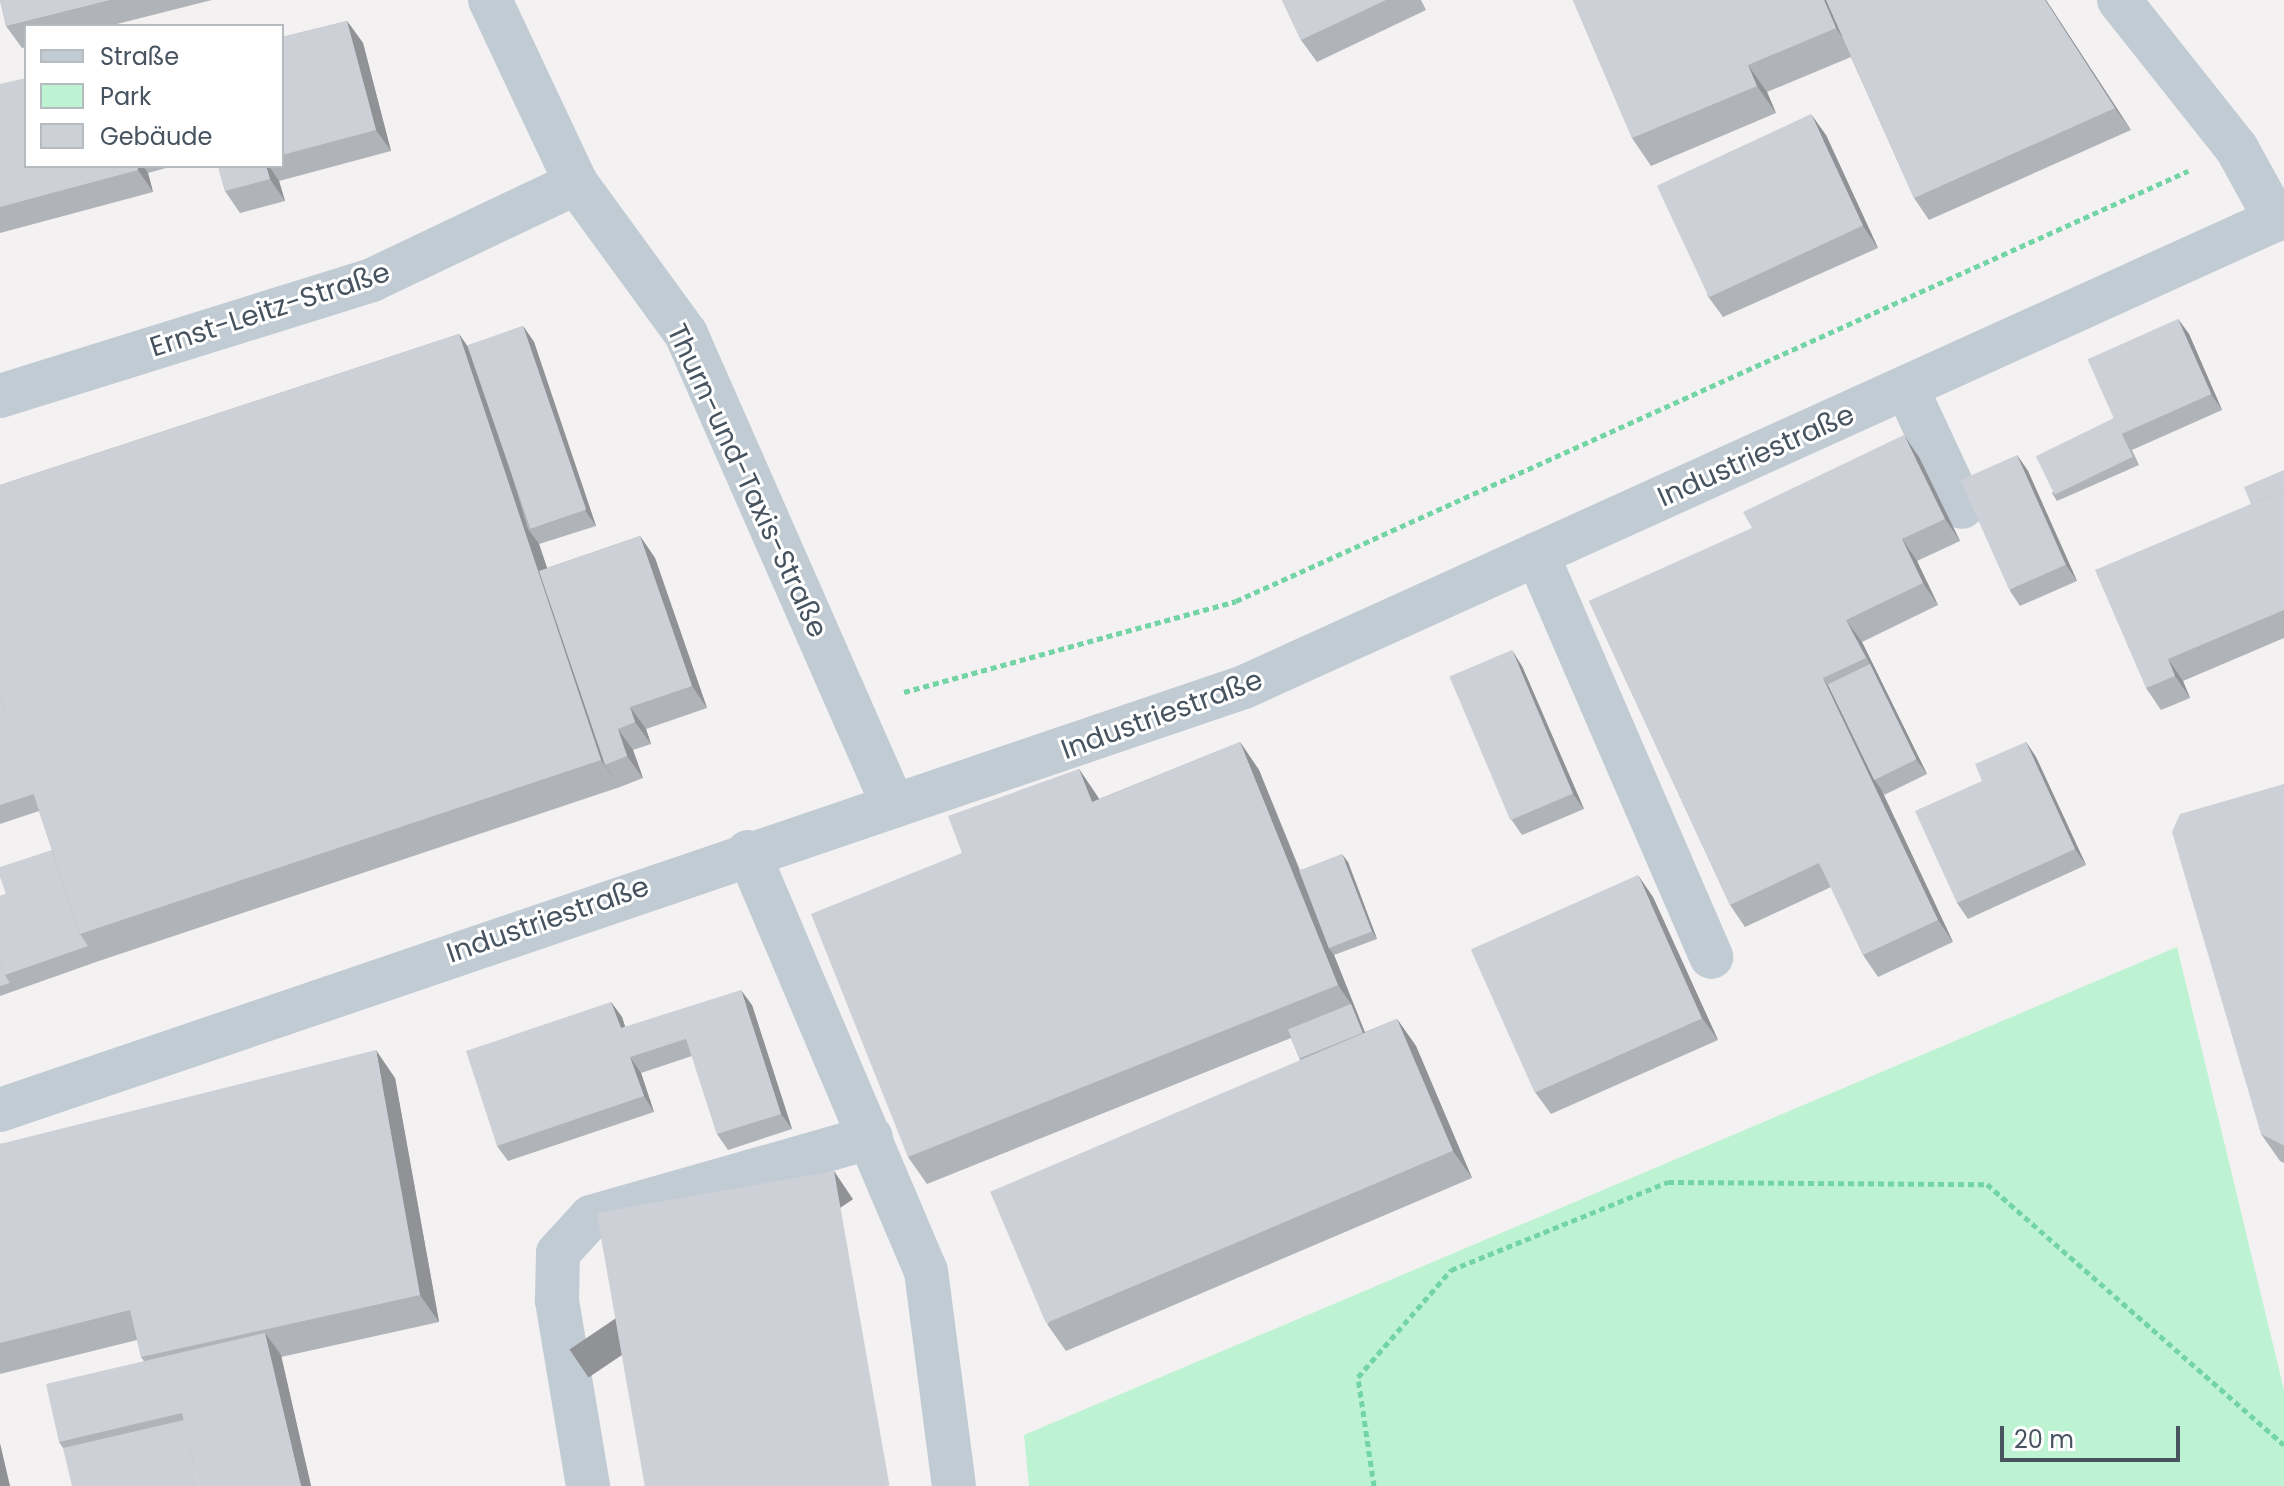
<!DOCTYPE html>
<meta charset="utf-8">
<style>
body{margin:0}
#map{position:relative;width:2284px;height:1486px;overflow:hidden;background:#f3f1f1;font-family:Poppins,sans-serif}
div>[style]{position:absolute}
.green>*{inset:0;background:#bdf3d3}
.path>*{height:5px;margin-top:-2.5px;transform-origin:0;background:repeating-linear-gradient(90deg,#73d4a5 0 6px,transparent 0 10px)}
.minor>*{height:44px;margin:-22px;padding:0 22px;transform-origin:22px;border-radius:22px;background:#c1cbd3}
.wall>*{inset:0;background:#b0b3b8}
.shaded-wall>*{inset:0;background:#909296;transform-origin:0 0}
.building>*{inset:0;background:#cdd0d6;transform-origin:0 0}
span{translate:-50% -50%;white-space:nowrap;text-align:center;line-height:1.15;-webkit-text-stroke:6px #fff;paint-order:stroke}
.street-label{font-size:28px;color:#475460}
.legend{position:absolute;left:24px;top:24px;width:260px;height:144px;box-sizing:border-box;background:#fff;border:2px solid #b5bbbf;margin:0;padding:10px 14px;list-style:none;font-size:24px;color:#475460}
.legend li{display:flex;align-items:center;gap:16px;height:40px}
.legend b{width:40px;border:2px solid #b5bbbf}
.scale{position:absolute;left:2000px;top:1426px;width:180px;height:36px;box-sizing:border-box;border:4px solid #475460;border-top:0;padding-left:10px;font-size:24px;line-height:28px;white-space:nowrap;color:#475460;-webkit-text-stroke:6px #fff;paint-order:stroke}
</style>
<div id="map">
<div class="green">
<i style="clip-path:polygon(2177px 947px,2284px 1390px,2284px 1486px,1029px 1486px,1024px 1435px)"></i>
</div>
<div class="path">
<i style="left:904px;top:692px;width:344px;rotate:-15.3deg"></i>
<i style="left:1236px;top:601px;width:1045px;rotate:-24.31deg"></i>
<i style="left:1374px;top:1486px;width:110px;rotate:-98.4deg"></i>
<i style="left:1358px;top:1377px;width:142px;rotate:-49deg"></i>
<i style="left:1451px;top:1270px;width:234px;rotate:-22.1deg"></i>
<i style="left:1668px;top:1182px;width:319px;rotate:0.4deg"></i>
<i style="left:1987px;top:1184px;width:395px;rotate:41.3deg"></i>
</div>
<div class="minor">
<i style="left:490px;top:0;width:202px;rotate:64.8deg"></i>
<i style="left:576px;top:183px;width:187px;rotate:53.9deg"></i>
<i style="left:686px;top:334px;width:514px;rotate:66.27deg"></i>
<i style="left:2119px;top:0;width:190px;rotate:51.6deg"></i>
<i style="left:2237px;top:149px;width:81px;rotate:61.2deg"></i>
<i style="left:1907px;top:389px;width:130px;rotate:65deg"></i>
<i style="left:0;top:396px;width:390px;rotate:-17.3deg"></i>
<i style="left:372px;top:280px;width:226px;rotate:-25.4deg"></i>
<i style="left:1537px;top:554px;width:439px;rotate:66.6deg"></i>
<i style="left:748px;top:852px;width:455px;rotate:67deg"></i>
<i style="left:926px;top:1271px;width:217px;rotate:82.6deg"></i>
<i style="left:0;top:1110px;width:1314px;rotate:-18.78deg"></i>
<i style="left:1244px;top:687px;width:1142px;rotate:-24.37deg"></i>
<i style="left:588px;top:1486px;width:189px;rotate:-99.5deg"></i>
<i style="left:557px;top:1300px;width:47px;rotate:-88.8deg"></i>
<i style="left:558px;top:1253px;width:49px;rotate:-47.5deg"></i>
<i style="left:591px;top:1217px;width:291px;rotate:-15.9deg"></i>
</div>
<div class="wall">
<i style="clip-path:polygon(0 0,212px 0,109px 26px,26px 26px,26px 47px,22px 48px,6px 26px)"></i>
<i style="clip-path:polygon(1282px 0,1421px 0,1426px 10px,1317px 62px,1301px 40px)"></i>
<i style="clip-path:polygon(1573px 0,2046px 0,2131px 130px,1929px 220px,1914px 198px,1851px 57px,1767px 92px,1776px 113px,1651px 166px,1632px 138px)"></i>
<i style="clip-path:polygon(347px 21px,363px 43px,391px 151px,279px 181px,285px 201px,240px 213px,225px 191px,218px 166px,282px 166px,282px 37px)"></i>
<i style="clip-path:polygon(0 84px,26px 166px,173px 166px,148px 173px,153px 192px,0 233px)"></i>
<i style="clip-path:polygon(1826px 135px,1878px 248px,1723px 317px,1707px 295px)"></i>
<i style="clip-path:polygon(2178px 319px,2189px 334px,2222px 410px,2132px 450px,2139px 465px,2057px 501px,2052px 493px,2114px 418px)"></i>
<i style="clip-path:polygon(523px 326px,534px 342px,596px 526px,539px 544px,547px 568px,640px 536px,655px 558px,707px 708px,646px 729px,651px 744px,633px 750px,643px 778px,620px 787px,99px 961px,0 996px,0 896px,6px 894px,52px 850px,39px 811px,0 824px,0 485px,459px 334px,467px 346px)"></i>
<i style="clip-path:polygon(2017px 455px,2028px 471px,2077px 581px,2020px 606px,2010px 591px)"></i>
<i style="clip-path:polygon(1919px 457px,1960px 541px,1917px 561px,1938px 605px,1862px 642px,1927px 774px,1884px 795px,1881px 789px,1953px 942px,1878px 977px,1863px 955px,1831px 887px,1745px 927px,1730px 905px,1589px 601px)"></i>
<i style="clip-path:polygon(2284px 470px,2284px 638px,2183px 681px,2190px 698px,2161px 710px,2146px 688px,2251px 504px)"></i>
<i style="clip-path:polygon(1522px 666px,1584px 809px,1522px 835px,1511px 819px)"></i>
<i style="clip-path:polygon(1240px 742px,1259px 770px,1300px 870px,1348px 862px,1377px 939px,1334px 955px,1365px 1032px,1397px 1019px,1416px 1046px,1472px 1178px,1066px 1351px,1047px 1324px,1300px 1060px,1291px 1038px,927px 1184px,908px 1157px,962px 853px,1079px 769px,1099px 799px)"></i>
<i style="clip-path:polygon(2026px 742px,2036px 757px,2086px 865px,1968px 919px,1957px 903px,1982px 781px)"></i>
<i style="clip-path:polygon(2284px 784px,2284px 1163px,2280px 1161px,2261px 1134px)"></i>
<i style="clip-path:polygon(1653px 897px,1718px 1040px,1551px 1114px,1535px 1092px)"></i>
<i style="clip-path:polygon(611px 1002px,622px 1017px,625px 1027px,752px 1005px,792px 1129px,728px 1150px,717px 1134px,692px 1056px,641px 1073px,654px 1112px,508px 1161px,497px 1146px)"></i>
<i style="clip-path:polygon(395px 1078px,439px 1322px,281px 1357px,311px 1486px,63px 1448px,59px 1442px,144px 1361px,141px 1357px,137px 1340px,0 1374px,0 1144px)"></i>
</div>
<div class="shaded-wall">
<i style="clip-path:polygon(1824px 0,1827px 0,1855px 55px,1836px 28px)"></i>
<i style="clip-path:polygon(2045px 0,2046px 0,2131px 130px,2115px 108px)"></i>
<i style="clip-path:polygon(347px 21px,363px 43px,391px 151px,376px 130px)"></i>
<i style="clip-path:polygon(1748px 65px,1767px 92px,1776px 113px,1757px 86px)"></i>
<i style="clip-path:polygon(1811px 114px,1826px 135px,1878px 248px,1863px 226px)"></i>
<i style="clip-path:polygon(137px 166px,143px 166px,148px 173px,153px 192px,138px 170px)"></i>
<i style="clip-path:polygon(266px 166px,269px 166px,279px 181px,285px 201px,270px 179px)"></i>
<i style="clip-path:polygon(2178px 319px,2189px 334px,2222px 410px,2211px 394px)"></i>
<i style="clip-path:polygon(523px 326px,534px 342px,596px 526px,585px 510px)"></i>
<i style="clip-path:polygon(459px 334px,478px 361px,528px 529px,539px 544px,612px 762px,605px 765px,620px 787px,601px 760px)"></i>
<i style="clip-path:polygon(1904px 435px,1919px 457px,1960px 541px,1945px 519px)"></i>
<i style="clip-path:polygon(2017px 455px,2028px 471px,2077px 581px,2066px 565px)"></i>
<i style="clip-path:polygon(640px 536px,655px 558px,707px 708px,692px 686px)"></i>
<i style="clip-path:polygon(1902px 539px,1917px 561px,1938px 605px,1923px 583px)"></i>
<i style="clip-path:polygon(1846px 620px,1862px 642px,1927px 774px,1916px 759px,1870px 664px)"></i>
<i style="clip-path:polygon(1512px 650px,1522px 666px,1584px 809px,1573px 794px)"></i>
<i style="clip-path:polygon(2168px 659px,2183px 681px,2190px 698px,2175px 676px)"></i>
<i style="clip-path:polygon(1823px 678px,1838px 700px,1874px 779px,1881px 789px,1953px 942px,1938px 920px)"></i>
<i style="clip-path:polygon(630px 707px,646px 729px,651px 744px,635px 722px)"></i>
<i style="clip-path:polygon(618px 729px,633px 750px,643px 778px,627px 756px)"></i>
<i style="clip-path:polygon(1240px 742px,1259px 770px,1330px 946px,1328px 947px,1334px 955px,1377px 1063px,1372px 1055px,1351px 1004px,1338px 985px)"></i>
<i style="clip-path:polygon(2026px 742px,2036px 757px,2086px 865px,2075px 849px)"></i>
<i style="clip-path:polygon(1079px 769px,1098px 797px,1111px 829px,1092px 802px)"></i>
<i style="clip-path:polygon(1342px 854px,1348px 862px,1377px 939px,1372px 931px)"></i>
<i style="clip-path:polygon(1638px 875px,1653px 897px,1718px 1040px,1702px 1018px)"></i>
<i style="clip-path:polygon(741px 990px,752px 1005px,792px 1129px,781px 1114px)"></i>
<i style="clip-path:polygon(611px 1002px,622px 1017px,631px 1044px,621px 1028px)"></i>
<i style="clip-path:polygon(1397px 1019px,1416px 1046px,1472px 1178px,1453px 1151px)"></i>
<i style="clip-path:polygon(376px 1050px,395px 1078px,439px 1322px,420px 1295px)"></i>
<i style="clip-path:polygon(630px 1057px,641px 1073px,654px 1112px,644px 1096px)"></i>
<i style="left:834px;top:1171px;width:34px;height:319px;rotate:56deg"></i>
<i style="clip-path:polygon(265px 1333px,281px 1355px,311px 1486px,301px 1486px)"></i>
<i style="clip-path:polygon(0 1443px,10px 1486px,0 1486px)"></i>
</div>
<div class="building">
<i style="clip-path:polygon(0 0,110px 0,6px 26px)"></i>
<i style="clip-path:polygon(1282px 0,1386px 0,1301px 40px)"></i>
<i style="clip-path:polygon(1573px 0,1824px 0,1836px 28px,1748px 65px,1757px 86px,1632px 138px)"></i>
<i style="clip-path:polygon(1826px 0,2045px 0,2115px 108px,1914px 198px)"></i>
<i style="clip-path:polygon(347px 21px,376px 130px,282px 155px,282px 37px)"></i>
<i style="clip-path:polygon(26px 78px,26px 166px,137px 166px,138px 170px,0 207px,0 84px)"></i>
<i style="left:1811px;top:114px;width:123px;height:170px;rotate:65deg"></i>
<i style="clip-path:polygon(218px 166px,266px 166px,270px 179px,225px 191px)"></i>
<i style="left:2178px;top:319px;width:82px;height:99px;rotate:66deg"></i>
<i style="left:523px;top:326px;width:194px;height:59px;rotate:71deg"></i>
<i style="clip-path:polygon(459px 334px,601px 760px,80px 934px,0 693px,0 485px)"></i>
<i style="left:2114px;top:418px;width:43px;height:87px;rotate:64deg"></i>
<i style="clip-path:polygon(1904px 435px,1945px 519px,1902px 539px,1923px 583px,1846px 620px,1866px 658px,1823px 678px,1938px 920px,1863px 955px,1819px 863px,1730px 905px,1589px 601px,1752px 528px,1743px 512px)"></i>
<i style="left:2017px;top:455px;width:120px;height:62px;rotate:66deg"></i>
<i style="clip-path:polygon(2284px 470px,2284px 490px,2251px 504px,2244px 487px)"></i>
<i style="clip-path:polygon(2284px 490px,2284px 610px,2168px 659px,2175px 676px,2146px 688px,2095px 570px)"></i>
<i style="clip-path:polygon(640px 536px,692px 686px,630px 707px,635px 722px,618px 729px,627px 756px,605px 765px,539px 571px)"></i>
<i style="left:1512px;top:650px;width:156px;height:68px;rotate:67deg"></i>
<i style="left:1870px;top:664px;width:106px;height:47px;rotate:64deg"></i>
<i style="clip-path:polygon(0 693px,34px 794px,0 805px)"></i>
<i style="clip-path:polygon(1240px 742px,1338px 985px,908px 1157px,811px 914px,962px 853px,948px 816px,1079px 769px,1092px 802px)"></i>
<i style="clip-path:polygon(2026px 742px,2075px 849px,1957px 903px,1915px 811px,1982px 781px,1975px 764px)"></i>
<i style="clip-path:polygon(2284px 784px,2284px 1145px,2283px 1145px,2261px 1134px,2172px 832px,2180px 814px)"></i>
<i style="clip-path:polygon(52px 850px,80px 934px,88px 946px,5px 975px,0 961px,0 896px,6px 894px,0 877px,0 867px)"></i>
<i style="left:1342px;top:854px;width:83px;height:46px;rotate:69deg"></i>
<i style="left:1638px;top:875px;width:157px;height:183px;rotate:66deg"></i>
<i style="clip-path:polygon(0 961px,5px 975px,10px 983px,0 986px)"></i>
<i style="clip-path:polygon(741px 990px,781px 1114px,717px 1134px,686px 1039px,630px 1057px,644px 1096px,497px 1146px,466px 1051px,611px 1002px,621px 1028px)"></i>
<i style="left:1351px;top:1004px;width:31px;height:68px;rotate:68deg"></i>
<i style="left:1397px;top:1019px;width:143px;height:442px;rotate:67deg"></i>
<i style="clip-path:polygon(376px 1050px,420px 1295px,141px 1357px,130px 1310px,0 1343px,0 1144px)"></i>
<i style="left:834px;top:1171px;width:319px;height:241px;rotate:80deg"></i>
<i style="clip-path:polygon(265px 1333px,301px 1486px,199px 1486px,182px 1413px,59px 1442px,46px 1384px)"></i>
<i style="clip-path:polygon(184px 1420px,199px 1486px,72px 1486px,63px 1448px)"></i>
</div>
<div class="street-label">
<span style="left:270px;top:310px;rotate:-18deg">Ernst-Leitz-Straße</span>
<span style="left:1756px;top:456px;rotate:-24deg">Industriestraße</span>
<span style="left:747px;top:481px;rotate:65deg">Thurn-und-Taxis-Straße</span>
<span style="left:1162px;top:715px;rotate:-20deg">Industriestraße</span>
<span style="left:548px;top:920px;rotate:-19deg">Industriestraße</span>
</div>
<ul class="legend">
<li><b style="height:10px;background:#c1cbd3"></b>Straße</li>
<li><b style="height:22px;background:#bdf3d3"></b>Park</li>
<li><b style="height:22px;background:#cdd0d6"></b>Gebäude</li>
</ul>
<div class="scale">20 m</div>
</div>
